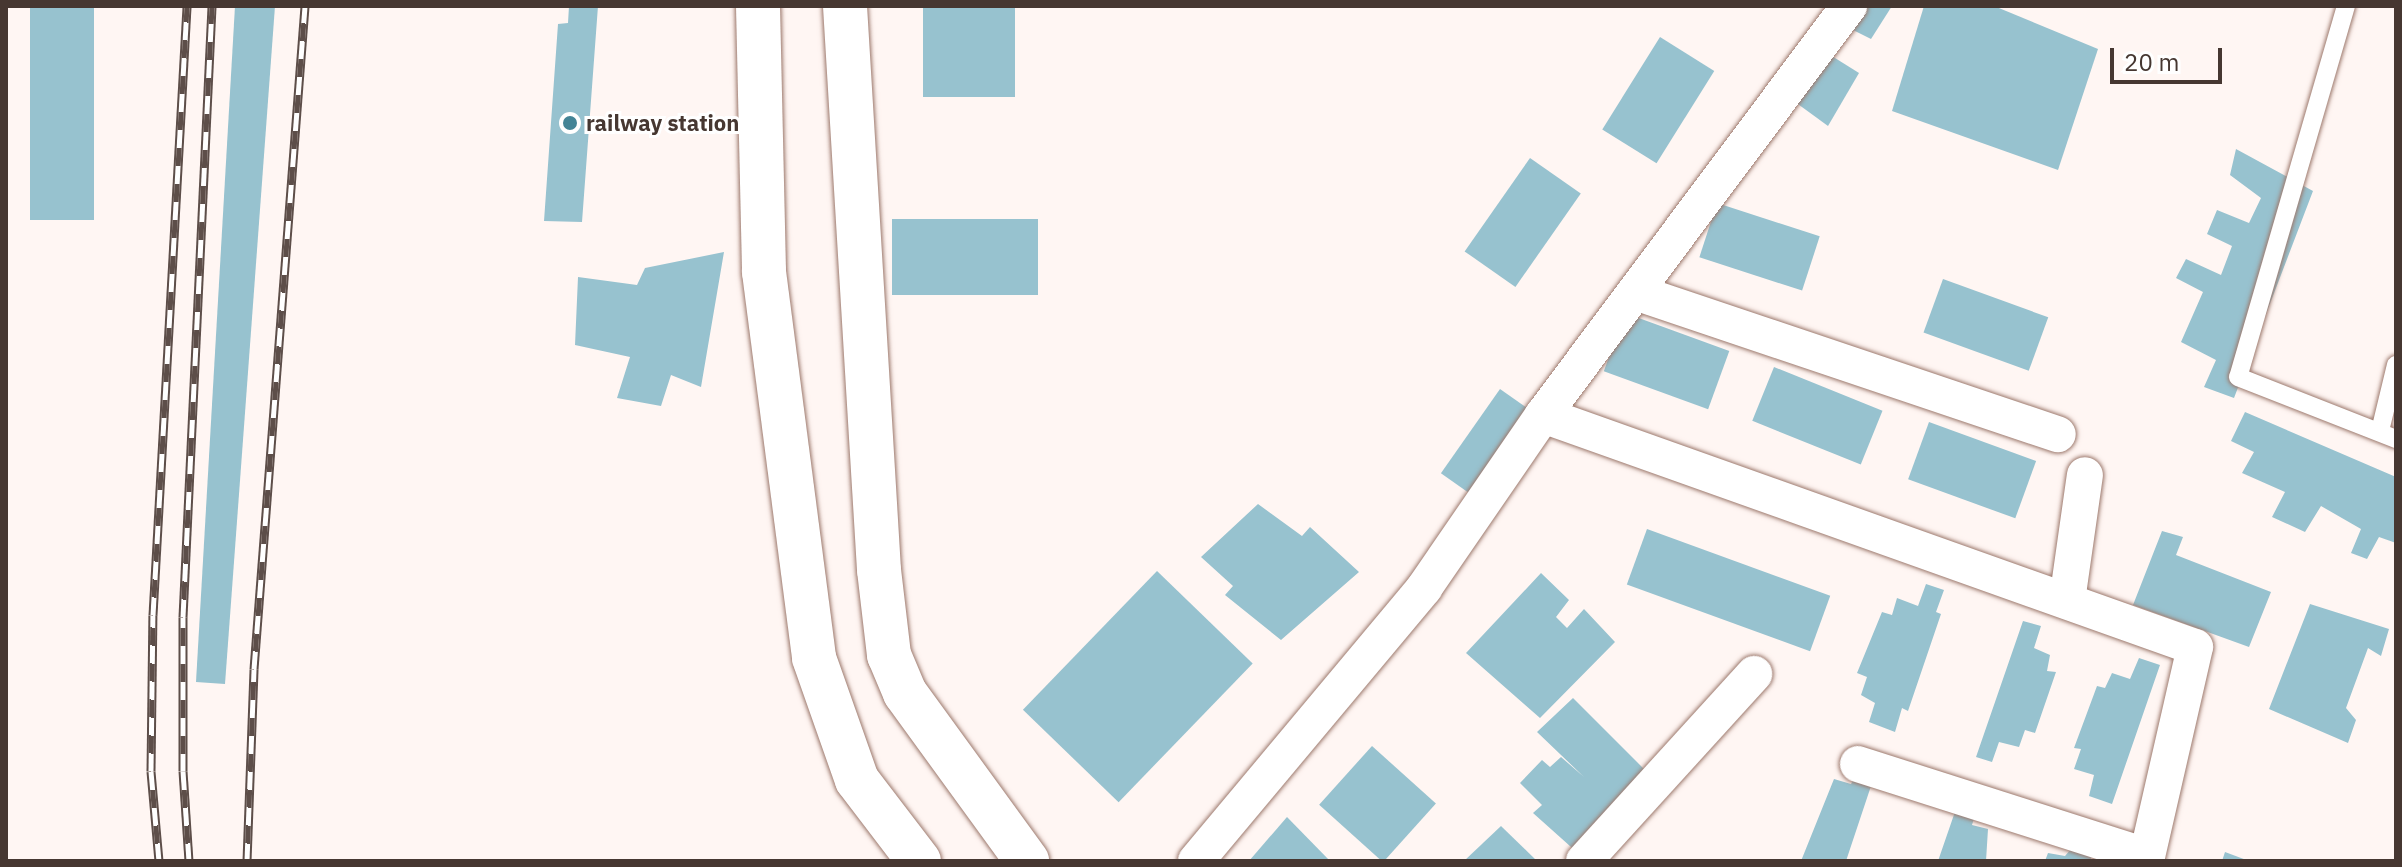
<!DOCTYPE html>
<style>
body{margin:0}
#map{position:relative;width:2402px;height:867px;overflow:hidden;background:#fff6f3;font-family:"IBM Plex Sans",sans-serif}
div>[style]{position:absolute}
.building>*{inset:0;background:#97c2cf;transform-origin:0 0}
.roads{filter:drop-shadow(0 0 2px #9d796d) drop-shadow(0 0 2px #9d796d)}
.lane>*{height:18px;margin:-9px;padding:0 9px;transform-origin:9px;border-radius:9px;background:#fff}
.street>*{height:36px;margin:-18px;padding:0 18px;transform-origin:18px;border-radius:18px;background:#fff}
.secondary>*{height:44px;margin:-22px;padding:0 22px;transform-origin:22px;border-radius:22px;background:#fff}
.rail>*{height:9px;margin-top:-4.5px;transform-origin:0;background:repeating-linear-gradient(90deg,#fff 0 18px,#5d4e49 0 36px);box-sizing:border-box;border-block:2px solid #5d4e49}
.dots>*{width:22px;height:22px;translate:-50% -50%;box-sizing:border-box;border:4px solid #fff;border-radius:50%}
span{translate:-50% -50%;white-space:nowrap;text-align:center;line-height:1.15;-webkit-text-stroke:6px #fff;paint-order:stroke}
.poi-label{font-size:22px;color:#463731;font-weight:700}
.left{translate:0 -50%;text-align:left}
.frame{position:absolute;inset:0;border:8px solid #463731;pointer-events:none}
.scale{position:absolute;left:2110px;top:48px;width:112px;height:36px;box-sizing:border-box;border:4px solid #463731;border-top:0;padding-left:10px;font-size:24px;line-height:28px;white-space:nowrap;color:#463731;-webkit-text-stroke:6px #fff;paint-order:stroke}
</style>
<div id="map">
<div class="building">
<i style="left:30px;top:6px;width:64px;height:214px"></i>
<i style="clip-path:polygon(235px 6px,275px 6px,225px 684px,196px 682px)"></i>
<i style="clip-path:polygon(569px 6px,598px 6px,582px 222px,544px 221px,558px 24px,568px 23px)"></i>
<i style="left:923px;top:6px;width:92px;height:91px"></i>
<i style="clip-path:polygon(1855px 6px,1892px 6px,1871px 39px,1841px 24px)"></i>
<i style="clip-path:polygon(1924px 6px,1994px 6px,2098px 49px,2058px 170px,1892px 111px)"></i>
<i style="left:1660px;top:37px;width:64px;height:109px;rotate:32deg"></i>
<i style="clip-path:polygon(1827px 53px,1859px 73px,1828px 126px,1791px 99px)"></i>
<i style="clip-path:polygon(2236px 149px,2313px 191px,2234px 398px,2204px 387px,2216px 360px,2181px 342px,2203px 292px,2176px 278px,2186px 259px,2221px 275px,2232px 246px,2207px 234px,2217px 210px,2249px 223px,2261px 198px,2230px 175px)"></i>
<i style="left:1530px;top:158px;width:62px;height:114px;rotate:35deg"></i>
<i style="left:1717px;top:203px;width:108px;height:57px;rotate:18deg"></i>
<i style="left:1038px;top:219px;width:76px;height:146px;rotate:90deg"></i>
<i style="clip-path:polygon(724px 252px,701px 387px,671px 375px,661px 406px,617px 398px,630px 357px,575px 345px,578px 277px,637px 285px,645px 268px)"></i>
<i style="left:1943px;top:279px;width:112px;height:57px;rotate:20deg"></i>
<i style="left:1625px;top:313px;width:111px;height:62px;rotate:20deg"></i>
<i style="left:1774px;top:367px;width:117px;height:58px;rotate:22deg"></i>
<i style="left:1500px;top:389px;width:62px;height:103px;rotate:35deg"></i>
<i style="clip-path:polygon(2245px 412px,2396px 477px,2396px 543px,2379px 537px,2367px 559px,2351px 553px,2361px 529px,2321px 506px,2305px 532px,2272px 517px,2285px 492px,2242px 473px,2254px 452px,2231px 441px)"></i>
<i style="left:1929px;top:422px;width:114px;height:61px;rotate:20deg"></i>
<i style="clip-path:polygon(1258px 504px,1302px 536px,1310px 527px,1359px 572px,1281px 640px,1225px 595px,1233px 586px,1201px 557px)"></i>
<i style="left:1647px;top:529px;width:195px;height:59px;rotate:20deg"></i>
<i style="clip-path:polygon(2162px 531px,2183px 537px,2176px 555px,2271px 592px,2249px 647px,2133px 605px)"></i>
<i style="left:1157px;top:571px;width:133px;height:193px;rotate:44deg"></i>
<i style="clip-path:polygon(1541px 573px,1569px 600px,1556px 617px,1567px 628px,1584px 609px,1615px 642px,1540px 718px,1466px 653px)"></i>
<i style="clip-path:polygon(1926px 584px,1944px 590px,1936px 612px,1941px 614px,1908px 711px,1902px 708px,1895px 732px,1869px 722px,1875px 703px,1861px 695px,1867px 677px,1857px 673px,1882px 612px,1892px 615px,1897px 598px,1918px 606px)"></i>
<i style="clip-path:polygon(2310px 604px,2389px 629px,2381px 656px,2368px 648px,2346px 708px,2356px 720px,2348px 743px,2269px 709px)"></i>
<i style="clip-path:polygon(2023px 621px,2041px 626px,2034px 648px,2050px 655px,2047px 671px,2056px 672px,2035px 733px,2025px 730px,2019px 747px,1999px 742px,1992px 762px,1976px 757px)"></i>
<i style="clip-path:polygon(2139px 658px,2160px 665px,2112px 804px,2089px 796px,2094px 775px,2074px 769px,2081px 749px,2074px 748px,2097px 686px,2105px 688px,2112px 673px,2130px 679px)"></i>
<i style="clip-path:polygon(1573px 698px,1652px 777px,1580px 855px,1533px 813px,1542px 805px,1520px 783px,1542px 760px,1550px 767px,1561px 757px,1584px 777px,1537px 732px)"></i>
<i style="left:1372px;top:746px;width:86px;height:79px;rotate:42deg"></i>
<i style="clip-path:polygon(1857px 773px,1874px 777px,1846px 861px,1801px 861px,1834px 779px,1851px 784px)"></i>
<i style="clip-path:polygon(1958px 803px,1977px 809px,1972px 825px,1988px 829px,1986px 861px,1938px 861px)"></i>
<i style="clip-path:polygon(1287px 817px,1330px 861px,1249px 861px)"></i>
<i style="clip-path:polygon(1501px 826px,1537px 861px,1464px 861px)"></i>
<i style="clip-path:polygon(2077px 842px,2094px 850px,2090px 861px,2045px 861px,2048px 853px,2065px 856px)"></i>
<i style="clip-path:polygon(2225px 852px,2249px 861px,2222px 861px)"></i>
</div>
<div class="roads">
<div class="lane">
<i style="left:2346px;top:6px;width:386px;rotate:106.2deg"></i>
<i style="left:2238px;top:377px;width:170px;rotate:21.4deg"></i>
<i style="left:2380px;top:431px;width:68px;rotate:-76.4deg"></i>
</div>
<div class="street">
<i style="left:1635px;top:292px;width:446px;rotate:18.6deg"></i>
<i style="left:1543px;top:415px;width:692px;rotate:19.59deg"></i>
<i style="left:2195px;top:647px;width:220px;rotate:102.9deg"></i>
<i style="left:2067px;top:601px;width:127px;rotate:-81.9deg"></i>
<i style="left:1858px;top:764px;width:303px;rotate:17.7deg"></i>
<i style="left:1196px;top:861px;width:356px;rotate:-50.1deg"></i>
<i style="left:1424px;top:588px;width:210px;rotate:-55.5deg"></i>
<i style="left:1543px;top:415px;width:511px;rotate:-53.2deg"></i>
<i style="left:1584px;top:861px;width:253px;rotate:-47.7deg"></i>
</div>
<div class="secondary">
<i style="left:758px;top:6px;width:266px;rotate:88.7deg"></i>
<i style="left:764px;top:272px;width:389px;rotate:82.6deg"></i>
<i style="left:814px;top:658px;width:129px;rotate:70.6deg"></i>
<i style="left:857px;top:780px;width:102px;rotate:52.6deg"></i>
<i style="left:845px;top:6px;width:565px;rotate:86.55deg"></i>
<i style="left:879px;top:570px;width:86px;rotate:83.3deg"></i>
<i style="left:889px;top:655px;width:41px;rotate:67.2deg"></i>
<i style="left:905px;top:693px;width:208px;rotate:54deg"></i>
</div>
</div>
<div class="rail">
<i style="left:159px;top:861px;width:90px;rotate:-95.1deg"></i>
<i style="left:151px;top:771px;width:156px;rotate:-89.3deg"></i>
<i style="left:153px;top:615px;width:610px;rotate:-86.8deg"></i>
<i style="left:189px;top:861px;width:90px;rotate:-93.8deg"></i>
<i style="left:183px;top:771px;width:154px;rotate:-90deg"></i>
<i style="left:183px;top:617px;width:612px;rotate:-87.28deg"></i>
<i style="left:247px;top:861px;width:192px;rotate:-87.9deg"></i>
<i style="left:254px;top:669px;width:665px;rotate:-85.6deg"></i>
</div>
<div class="dots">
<i style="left:570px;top:123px;background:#438496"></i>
</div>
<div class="poi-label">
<span class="left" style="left:586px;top:123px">railway station</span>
</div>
<div class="frame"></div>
<div class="scale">20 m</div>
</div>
